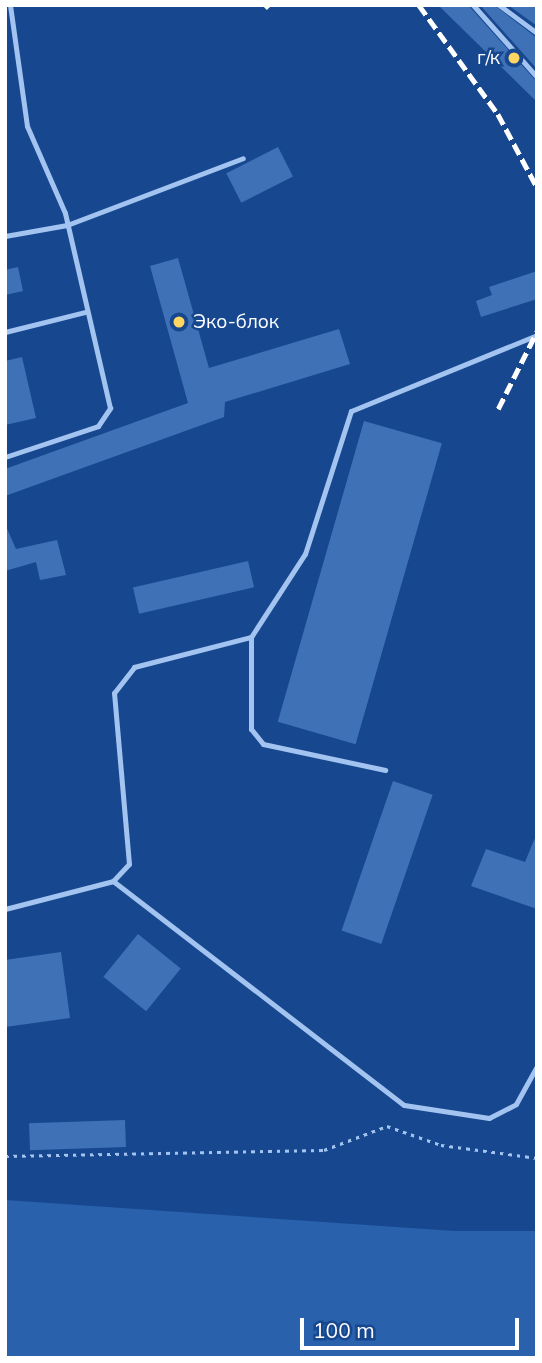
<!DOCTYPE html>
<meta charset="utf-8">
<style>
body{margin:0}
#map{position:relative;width:542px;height:1363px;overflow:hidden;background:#17488f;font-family:Mulish,sans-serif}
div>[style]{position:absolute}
.green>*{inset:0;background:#2961ad}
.building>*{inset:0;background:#3f71b7;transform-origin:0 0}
.path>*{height:2.5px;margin-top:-1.25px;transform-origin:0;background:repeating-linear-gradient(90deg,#a3c4f0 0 3.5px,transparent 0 8.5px)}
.lane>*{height:5px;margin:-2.5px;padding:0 2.5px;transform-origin:2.5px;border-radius:2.5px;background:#a3c4f0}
.rail>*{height:4.5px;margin-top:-2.25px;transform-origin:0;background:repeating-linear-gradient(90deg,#fff 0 12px,transparent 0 17px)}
.dots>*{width:19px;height:19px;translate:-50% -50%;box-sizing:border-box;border:4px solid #17488f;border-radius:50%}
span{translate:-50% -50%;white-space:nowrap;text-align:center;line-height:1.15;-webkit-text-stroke:5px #17488f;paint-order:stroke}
.poi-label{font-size:19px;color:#fff}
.right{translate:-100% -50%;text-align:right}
.left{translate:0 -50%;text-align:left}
.frame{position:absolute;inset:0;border:7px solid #fff;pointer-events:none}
.scale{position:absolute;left:300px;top:1318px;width:219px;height:32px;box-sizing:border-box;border:4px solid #fff;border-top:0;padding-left:9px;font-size:21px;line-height:24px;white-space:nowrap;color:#fff;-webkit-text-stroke:5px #17488f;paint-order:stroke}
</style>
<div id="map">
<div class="green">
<i style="clip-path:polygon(5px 1200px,454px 1231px,537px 1231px,537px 1358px,5px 1358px)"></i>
</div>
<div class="building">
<i style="clip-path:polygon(438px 5px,468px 5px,537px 82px,537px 102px)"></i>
<i style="clip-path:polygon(480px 5px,494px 5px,537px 38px,537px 69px)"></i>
<i style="clip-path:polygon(508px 5px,537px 5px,537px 26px)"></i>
<i style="left:278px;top:147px;width:33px;height:58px;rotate:63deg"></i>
<i style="clip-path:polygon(178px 258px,209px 368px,339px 329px,350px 364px,225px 402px,224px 417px,5px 496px,5px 469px,188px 403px,150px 266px)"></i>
<i style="clip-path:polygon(18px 267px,23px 291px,5px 295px,5px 270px)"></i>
<i style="clip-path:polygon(537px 271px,537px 299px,481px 317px,476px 301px,492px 295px,489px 287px)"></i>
<i style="clip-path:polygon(22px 357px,36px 418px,5px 425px,5px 361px)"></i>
<i style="left:364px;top:421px;width:81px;height:313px;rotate:16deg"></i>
<i style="clip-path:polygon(5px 524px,16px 549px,57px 540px,66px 575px,40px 580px,36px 562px,5px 571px)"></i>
<i style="left:248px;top:561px;width:27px;height:118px;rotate:77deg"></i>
<i style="left:393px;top:781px;width:42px;height:158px;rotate:19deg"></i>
<i style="clip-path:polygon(537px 833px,537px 909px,471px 886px,486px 849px,525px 862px)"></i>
<i style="left:138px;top:934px;width:55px;height:55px;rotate:39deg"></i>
<i style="clip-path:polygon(61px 952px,70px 1018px,5px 1027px,5px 960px)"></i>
<i style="left:125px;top:1120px;width:27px;height:96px;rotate:88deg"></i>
</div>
<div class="path">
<i style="left:5px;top:1156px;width:319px;rotate:-1.1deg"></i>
<i style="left:324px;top:1150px;width:67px;rotate:-20.9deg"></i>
<i style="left:387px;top:1126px;width:57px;rotate:19.4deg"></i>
<i style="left:441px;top:1145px;width:97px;rotate:7.7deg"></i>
</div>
<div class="lane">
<i style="left:473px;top:5px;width:96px;rotate:48.4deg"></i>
<i style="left:499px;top:5px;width:47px;rotate:36.4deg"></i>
<i style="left:5px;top:236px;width:63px;rotate:-10.1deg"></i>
<i style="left:67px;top:225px;width:188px;rotate:-20.8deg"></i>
<i style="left:5px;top:332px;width:82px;rotate:-14deg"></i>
<i style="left:5px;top:457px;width:98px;rotate:-18.4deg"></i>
<i style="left:98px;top:426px;width:22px;rotate:-56deg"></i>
<i style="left:110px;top:408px;width:200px;rotate:-103deg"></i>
<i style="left:65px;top:213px;width:95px;rotate:-113.6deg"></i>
<i style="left:27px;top:126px;width:122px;rotate:-98deg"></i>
<i style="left:251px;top:637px;width:92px;rotate:90deg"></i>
<i style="left:251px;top:729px;width:19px;rotate:51deg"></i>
<i style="left:263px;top:744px;width:125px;rotate:12deg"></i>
<i style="left:113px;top:881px;width:367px;rotate:37.6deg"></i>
<i style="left:404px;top:1105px;width:86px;rotate:8.7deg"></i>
<i style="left:489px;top:1118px;width:30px;rotate:-27deg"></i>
<i style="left:516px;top:1104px;width:43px;rotate:-61.1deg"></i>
<i style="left:5px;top:909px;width:112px;rotate:-14.5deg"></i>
<i style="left:113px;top:881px;width:23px;rotate:-47deg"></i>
<i style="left:129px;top:864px;width:172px;rotate:-95deg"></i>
<i style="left:114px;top:693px;width:33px;rotate:-52deg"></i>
<i style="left:134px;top:667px;width:121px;rotate:-14.4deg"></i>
<i style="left:251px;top:637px;width:99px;rotate:-57deg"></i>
<i style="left:305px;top:554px;width:150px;rotate:-72.2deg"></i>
<i style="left:351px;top:411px;width:201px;rotate:-22.2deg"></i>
</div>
<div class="rail">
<i style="left:266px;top:5px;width:4px;rotate:45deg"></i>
<i style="left:419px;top:5px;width:135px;rotate:54.1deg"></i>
<i style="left:498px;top:114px;width:83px;rotate:61.9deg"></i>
<i style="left:498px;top:409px;width:87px;rotate:-63.4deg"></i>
</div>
<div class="dots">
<i style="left:514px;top:58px;background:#ffd661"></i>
<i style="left:179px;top:322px;background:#ffd661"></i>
</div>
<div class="poi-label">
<span class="right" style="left:500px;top:58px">г/к</span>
<span class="left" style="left:193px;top:322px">Эко-блок</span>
</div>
<div class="frame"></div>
<div class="scale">100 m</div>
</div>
